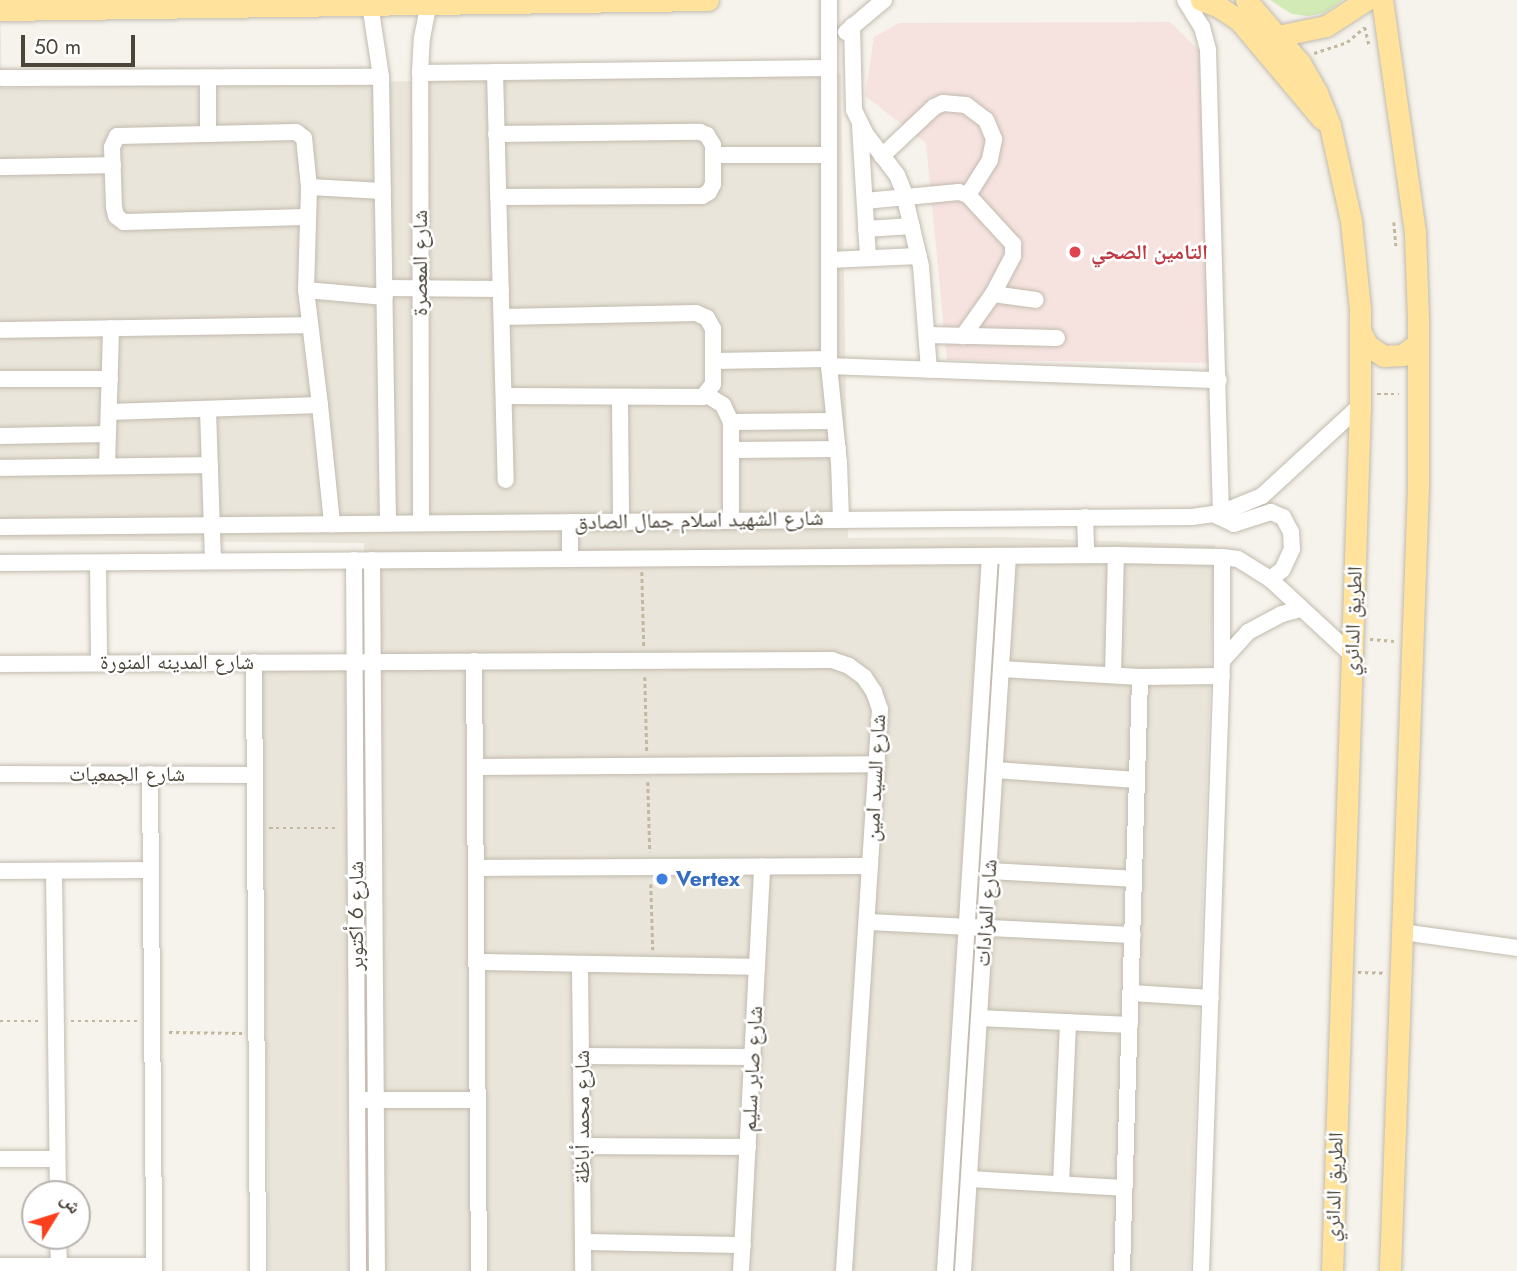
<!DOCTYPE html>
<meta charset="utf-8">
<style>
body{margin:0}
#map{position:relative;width:1517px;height:1271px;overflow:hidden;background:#f6f3ec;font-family:Jost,"Noto Naskh Arabic",sans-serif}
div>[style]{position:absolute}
.residential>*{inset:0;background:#eae5da}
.medical>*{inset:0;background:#f6e3e0}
.green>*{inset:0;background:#d2eab5}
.path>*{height:2.5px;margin-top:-1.25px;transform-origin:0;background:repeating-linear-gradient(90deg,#c4b79f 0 3.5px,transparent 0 7px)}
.roads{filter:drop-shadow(0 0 2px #c2bbae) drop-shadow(0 0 2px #c2bbae)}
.minor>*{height:16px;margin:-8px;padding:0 8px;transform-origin:8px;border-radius:8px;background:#fff}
.major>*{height:21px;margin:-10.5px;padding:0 10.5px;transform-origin:10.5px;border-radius:10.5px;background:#ffe39c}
.dots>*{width:19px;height:19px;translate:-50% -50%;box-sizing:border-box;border:4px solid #fff;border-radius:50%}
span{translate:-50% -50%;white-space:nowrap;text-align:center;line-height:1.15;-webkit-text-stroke:5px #fff;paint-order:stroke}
.health-label{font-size:21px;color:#be3a42;font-weight:700}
.left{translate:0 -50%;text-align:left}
.street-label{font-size:21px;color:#4b4439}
.shop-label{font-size:21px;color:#366cbe;font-weight:700}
.north{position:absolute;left:21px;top:1180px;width:70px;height:70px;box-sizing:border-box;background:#fff;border:2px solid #b7b4b0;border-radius:50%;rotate:52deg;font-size:19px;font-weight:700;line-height:28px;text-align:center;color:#4b4439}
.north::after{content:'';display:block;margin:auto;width:24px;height:32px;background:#fc3f1d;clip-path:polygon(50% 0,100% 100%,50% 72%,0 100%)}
.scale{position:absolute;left:21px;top:35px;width:114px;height:32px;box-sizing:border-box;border:4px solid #4b4439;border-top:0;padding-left:9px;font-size:21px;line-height:24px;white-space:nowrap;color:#4b4439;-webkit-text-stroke:5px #fff;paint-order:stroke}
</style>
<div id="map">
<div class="residential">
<i style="clip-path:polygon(0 0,2px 88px,841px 74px,848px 538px,1000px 537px,1215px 545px,1190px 1271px,269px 1271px,261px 671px,363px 669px,364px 543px,0 540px)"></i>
</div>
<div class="medical">
<i style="clip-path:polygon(1170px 22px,1206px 57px,1216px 363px,947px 360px,926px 143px,865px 96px,874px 37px,899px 23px)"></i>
</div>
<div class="green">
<i style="clip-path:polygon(1270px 0,1343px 0,1324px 13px,1308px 16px,1292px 14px)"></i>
</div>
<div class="path">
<i style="left:1314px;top:53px;width:35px;rotate:-18deg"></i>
<i style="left:1347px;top:42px;width:23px;rotate:-40deg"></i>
<i style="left:1365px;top:27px;width:18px;rotate:77deg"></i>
<i style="left:1394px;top:222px;width:24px;rotate:85deg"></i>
<i style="left:1377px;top:394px;width:22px"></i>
<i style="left:642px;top:572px;width:74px;rotate:88.5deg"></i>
<i style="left:1370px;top:639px;width:24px;rotate:5deg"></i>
<i style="left:645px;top:677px;width:74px;rotate:88.5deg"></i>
<i style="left:648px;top:782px;width:70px;rotate:88.4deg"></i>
<i style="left:269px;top:828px;width:70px"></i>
<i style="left:651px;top:884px;width:66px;rotate:88.3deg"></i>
<i style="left:1358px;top:972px;width:25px;rotate:2deg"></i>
<i style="left:0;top:1021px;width:40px"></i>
<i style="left:71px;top:1021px;width:67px"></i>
<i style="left:169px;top:1032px;width:73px;rotate:0.8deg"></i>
</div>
<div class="roads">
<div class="minor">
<i style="left:829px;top:0;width:366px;rotate:90deg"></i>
<i style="left:829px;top:366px;width:97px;rotate:84.1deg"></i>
<i style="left:839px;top:462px;width:57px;rotate:88deg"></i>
<i style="left:1185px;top:0;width:32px;rotate:58deg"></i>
<i style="left:1202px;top:27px;width:24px;rotate:75deg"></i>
<i style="left:1208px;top:50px;width:463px;rotate:88.4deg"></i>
<i style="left:370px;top:4px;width:74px;rotate:81.4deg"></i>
<i style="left:381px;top:77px;width:446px;rotate:89.1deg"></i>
<i style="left:852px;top:26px;width:84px;rotate:88.6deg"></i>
<i style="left:854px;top:110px;width:25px;rotate:64deg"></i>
<i style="left:865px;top:133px;width:53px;rotate:52.7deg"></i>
<i style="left:897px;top:175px;width:16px;rotate:68deg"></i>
<i style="left:903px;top:190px;width:78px;rotate:76.7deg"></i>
<i style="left:921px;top:266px;width:104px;rotate:85.6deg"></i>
<i style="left:846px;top:32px;width:50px;rotate:-40.1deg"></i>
<i style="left:495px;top:72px;width:408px;rotate:88.5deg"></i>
<i style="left:420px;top:73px;width:409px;rotate:-0.7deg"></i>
<i style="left:0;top:78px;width:381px;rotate:-0.2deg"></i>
<i style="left:860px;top:126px;width:132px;rotate:86.5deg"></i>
<i style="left:208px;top:133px;width:55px;rotate:-90deg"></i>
<i style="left:496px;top:134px;width:204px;rotate:-0.6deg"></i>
<i style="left:700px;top:132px;width:8px;rotate:23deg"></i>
<i style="left:707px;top:135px;width:12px;rotate:59deg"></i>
<i style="left:713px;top:145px;width:39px;rotate:90deg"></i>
<i style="left:713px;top:184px;width:9px;rotate:117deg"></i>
<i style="left:709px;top:192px;width:8px;rotate:150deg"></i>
<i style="left:702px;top:196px;width:204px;rotate:179.7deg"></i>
<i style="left:713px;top:155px;width:116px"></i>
<i style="left:882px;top:156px;width:71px;rotate:-43.3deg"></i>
<i style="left:934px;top:107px;width:10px;rotate:-24deg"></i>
<i style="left:943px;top:103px;width:23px;rotate:5deg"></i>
<i style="left:966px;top:105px;width:25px;rotate:37deg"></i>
<i style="left:986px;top:120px;width:21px;rotate:67deg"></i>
<i style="left:994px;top:139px;width:21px;rotate:101deg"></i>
<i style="left:990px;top:160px;width:41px;rotate:122.2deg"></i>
<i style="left:0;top:167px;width:113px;rotate:-1deg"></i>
<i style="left:309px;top:187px;width:74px;rotate:3.1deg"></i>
<i style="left:865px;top:201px;width:94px;rotate:-5.5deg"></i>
<i style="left:959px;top:192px;width:9px;rotate:18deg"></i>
<i style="left:968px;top:195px;width:67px;rotate:47.4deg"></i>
<i style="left:1013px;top:244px;width:12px;rotate:90deg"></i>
<i style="left:1013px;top:256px;width:43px;rotate:117.8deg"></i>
<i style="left:993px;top:294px;width:52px;rotate:125.5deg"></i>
<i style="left:866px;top:229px;width:46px;rotate:-3.7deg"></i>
<i style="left:829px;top:260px;width:90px;rotate:-2.5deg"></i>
<i style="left:385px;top:288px;width:116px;rotate:0.5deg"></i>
<i style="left:306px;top:290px;width:79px;rotate:5.1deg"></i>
<i style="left:993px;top:294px;width:43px;rotate:7.9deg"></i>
<i style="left:502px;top:317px;width:194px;rotate:-1.2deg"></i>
<i style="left:696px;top:313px;width:12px;rotate:24deg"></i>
<i style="left:707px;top:318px;width:13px;rotate:61deg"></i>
<i style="left:713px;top:329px;width:55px;rotate:90deg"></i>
<i style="left:713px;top:384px;width:16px;rotate:128deg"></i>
<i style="left:703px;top:397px;width:199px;rotate:-179.7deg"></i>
<i style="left:0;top:330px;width:309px;rotate:-0.9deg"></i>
<i style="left:927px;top:335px;width:130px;rotate:1.3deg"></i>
<i style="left:713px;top:361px;width:116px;rotate:-1deg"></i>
<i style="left:829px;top:366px;width:390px;rotate:2.1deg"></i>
<i style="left:0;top:379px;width:110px"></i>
<i style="left:707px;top:395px;width:19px;rotate:32deg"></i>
<i style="left:723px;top:405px;width:19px;rotate:65deg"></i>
<i style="left:731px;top:422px;width:98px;rotate:90deg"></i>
<i style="left:620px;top:399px;width:123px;rotate:89.5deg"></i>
<i style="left:320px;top:405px;width:120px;rotate:84.2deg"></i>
<i style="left:208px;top:410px;width:151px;rotate:88.1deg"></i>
<i style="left:109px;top:412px;width:211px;rotate:-1.9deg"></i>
<i style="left:320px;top:405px;width:116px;rotate:-96.9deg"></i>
<i style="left:306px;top:290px;width:103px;rotate:-88.3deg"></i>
<i style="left:309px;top:187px;width:49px;rotate:-95.8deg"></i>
<i style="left:304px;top:138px;width:10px;rotate:-143deg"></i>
<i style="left:296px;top:132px;width:179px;rotate:178.7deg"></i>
<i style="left:117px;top:136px;width:12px;rotate:114deg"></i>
<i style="left:112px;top:147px;width:60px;rotate:88.1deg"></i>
<i style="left:114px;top:207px;width:9px;rotate:77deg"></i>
<i style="left:116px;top:216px;width:10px;rotate:37deg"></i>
<i style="left:124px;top:222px;width:182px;rotate:-1.6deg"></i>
<i style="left:731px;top:422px;width:103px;rotate:-0.6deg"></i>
<i style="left:0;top:436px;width:108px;rotate:-1.1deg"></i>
<i style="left:732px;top:450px;width:106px;rotate:-0.5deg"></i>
<i style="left:107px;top:466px;width:138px;rotate:-88.3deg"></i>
<i style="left:0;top:468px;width:210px;rotate:-0.8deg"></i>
<i style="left:1213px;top:514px;width:23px;rotate:25deg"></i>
<i style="left:1234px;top:524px;width:39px;rotate:-18deg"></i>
<i style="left:1271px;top:512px;width:13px;rotate:23deg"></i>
<i style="left:1283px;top:517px;width:17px;rotate:62deg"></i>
<i style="left:1291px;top:532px;width:17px;rotate:87deg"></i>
<i style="left:1292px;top:549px;width:23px;rotate:115deg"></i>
<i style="left:1282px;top:570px;width:15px;rotate:143deg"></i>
<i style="left:1085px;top:517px;width:38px;rotate:88deg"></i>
<i style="left:421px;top:523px;width:450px;rotate:-90.1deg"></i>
<i style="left:420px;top:73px;width:35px;rotate:-87deg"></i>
<i style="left:422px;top:38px;width:36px;rotate:-79deg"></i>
<i style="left:0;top:527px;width:1192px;rotate:-0.48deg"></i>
<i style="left:1192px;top:517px;width:29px;rotate:-8deg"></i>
<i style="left:1221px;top:513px;width:44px;rotate:-22.5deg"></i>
<i style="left:1262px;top:496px;width:133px;rotate:-42.6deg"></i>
<i style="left:570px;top:559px;width:37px;rotate:-90deg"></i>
<i style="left:354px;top:560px;width:711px;rotate:89.68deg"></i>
<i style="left:372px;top:560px;width:711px;rotate:89.6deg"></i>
<i style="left:0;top:563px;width:1116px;rotate:-0.41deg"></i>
<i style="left:1116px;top:555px;width:106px;rotate:1.1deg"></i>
<i style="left:1222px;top:557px;width:16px;rotate:7deg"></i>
<i style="left:1238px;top:559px;width:38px;rotate:32deg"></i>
<i style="left:1270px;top:579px;width:112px;rotate:42.8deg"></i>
<i style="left:98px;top:563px;width:99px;rotate:89.4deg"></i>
<i style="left:474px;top:661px;width:610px;rotate:89.53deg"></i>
<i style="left:1222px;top:661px;width:39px;rotate:-48deg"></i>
<i style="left:1248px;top:632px;width:38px;rotate:-28deg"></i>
<i style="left:1282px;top:614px;width:20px;rotate:-15deg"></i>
<i style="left:254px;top:662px;width:609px;rotate:89.62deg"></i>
<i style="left:0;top:664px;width:832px;rotate:-0.28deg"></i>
<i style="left:832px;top:660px;width:18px;rotate:19deg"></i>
<i style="left:849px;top:666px;width:19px;rotate:36deg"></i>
<i style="left:864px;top:677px;width:18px;rotate:56deg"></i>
<i style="left:874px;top:692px;width:18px;rotate:71deg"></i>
<i style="left:880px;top:709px;width:563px;rotate:93.67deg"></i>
<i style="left:1001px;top:669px;width:139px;rotate:3.3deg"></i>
<i style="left:1140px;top:677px;width:82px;rotate:-0.7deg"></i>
<i style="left:1113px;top:675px;width:120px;rotate:-88.6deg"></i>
<i style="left:475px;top:767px;width:402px;rotate:-0.4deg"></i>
<i style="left:995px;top:770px;width:142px;rotate:4deg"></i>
<i style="left:0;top:774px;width:254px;rotate:0.2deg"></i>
<i style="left:150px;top:774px;width:497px;rotate:89.5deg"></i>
<i style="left:476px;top:868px;width:394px;rotate:-0.3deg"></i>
<i style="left:0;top:871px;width:151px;rotate:-0.4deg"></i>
<i style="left:54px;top:871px;width:323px;rotate:89.3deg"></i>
<i style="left:988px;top:871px;width:146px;rotate:3.1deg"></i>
<i style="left:867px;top:922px;width:266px;rotate:2.8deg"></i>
<i style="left:1402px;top:932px;width:116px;rotate:7.9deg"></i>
<i style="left:477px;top:962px;width:280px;rotate:1deg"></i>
<i style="left:580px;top:964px;width:307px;rotate:89.4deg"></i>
<i style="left:1131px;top:993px;width:80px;rotate:3.6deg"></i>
<i style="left:979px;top:1018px;width:151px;rotate:2.7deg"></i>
<i style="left:581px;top:1056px;width:172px;rotate:0.3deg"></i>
<i style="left:365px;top:1100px;width:113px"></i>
<i style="left:582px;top:1146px;width:166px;rotate:0.3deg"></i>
<i style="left:0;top:1159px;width:57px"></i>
<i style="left:969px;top:1179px;width:155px;rotate:3.3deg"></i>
<i style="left:1061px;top:1184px;width:162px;rotate:-87.5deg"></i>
<i style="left:58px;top:1236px;width:30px;rotate:88deg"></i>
<i style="left:583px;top:1242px;width:160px;rotate:1.1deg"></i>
<i style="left:0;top:1266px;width:154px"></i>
<i style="left:741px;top:1271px;width:405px;rotate:-87deg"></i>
<i style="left:945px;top:1271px;width:716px;rotate:-86.4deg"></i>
<i style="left:963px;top:1271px;width:716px;rotate:-86.4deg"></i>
<i style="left:1122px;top:1271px;width:594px;rotate:-88.26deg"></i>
<i style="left:1201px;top:1271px;width:610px;rotate:-88.03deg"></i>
<i style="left:1222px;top:661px;width:104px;rotate:-90deg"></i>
</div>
<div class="major">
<i style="left:1201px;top:0;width:19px;rotate:21deg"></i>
<i style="left:1219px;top:7px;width:24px;rotate:33deg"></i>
<i style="left:1239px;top:20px;width:129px;rotate:50deg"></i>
<i style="left:1246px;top:0;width:83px;rotate:49.4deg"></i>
<i style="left:1300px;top:63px;width:34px;rotate:60deg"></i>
<i style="left:1317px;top:93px;width:35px;rotate:68deg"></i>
<i style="left:1330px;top:126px;width:97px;rotate:77.5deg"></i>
<i style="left:1351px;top:221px;width:88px;rotate:84.2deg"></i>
<i style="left:1360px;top:309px;width:97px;rotate:90deg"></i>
<i style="left:1360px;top:406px;width:865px;rotate:91.85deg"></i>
<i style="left:1382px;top:0;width:235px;rotate:81.9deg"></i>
<i style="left:1415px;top:233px;width:87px;rotate:88deg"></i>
<i style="left:1418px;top:320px;width:167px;rotate:90deg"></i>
<i style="left:1418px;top:487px;width:784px;rotate:92.05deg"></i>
<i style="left:0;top:10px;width:708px;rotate:-0.81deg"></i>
<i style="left:1278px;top:36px;width:49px;rotate:-11.8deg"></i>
<i style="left:1326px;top:26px;width:48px;rotate:-33deg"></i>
<i style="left:1361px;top:333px;width:15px;rotate:62deg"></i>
<i style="left:1368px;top:346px;width:19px;rotate:32deg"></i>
<i style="left:1384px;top:356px;width:19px;rotate:-3deg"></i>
<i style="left:1403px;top:355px;width:19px;rotate:-39deg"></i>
</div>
</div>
<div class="dots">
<i style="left:1075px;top:252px;background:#e0444e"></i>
<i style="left:662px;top:879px;background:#3f7fe0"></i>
</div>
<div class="health-label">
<span class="left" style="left:1091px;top:252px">التامين الصحي</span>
</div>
<div class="street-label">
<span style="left:420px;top:263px;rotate:-90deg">شارع المعصرة</span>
<span style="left:699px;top:520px;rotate:-1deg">شارع الشهيد اسلام جمال الصادق</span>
<span style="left:1353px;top:621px;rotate:-88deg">الطريق الدائري</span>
<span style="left:177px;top:662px">شارع المدينه المنورة</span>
<span style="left:127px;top:774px">شارع الجمعيات</span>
<span style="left:875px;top:778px;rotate:-87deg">شارع السيد امين</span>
<span style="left:986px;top:913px;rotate:-86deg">شارع المزادات</span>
<span style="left:356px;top:916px;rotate:-90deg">شارع 6 أكتوبر</span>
<span style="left:752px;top:1069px;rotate:-87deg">شارع صابر سليم</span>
<span style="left:582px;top:1117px;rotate:-90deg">شارع محمد أباظة</span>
<span style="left:1334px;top:1187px;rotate:-88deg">الطريق الدائري</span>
</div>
<div class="shop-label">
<span class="left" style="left:676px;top:879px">Vertex</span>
</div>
<div class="north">ش</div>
<div class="scale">50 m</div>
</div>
